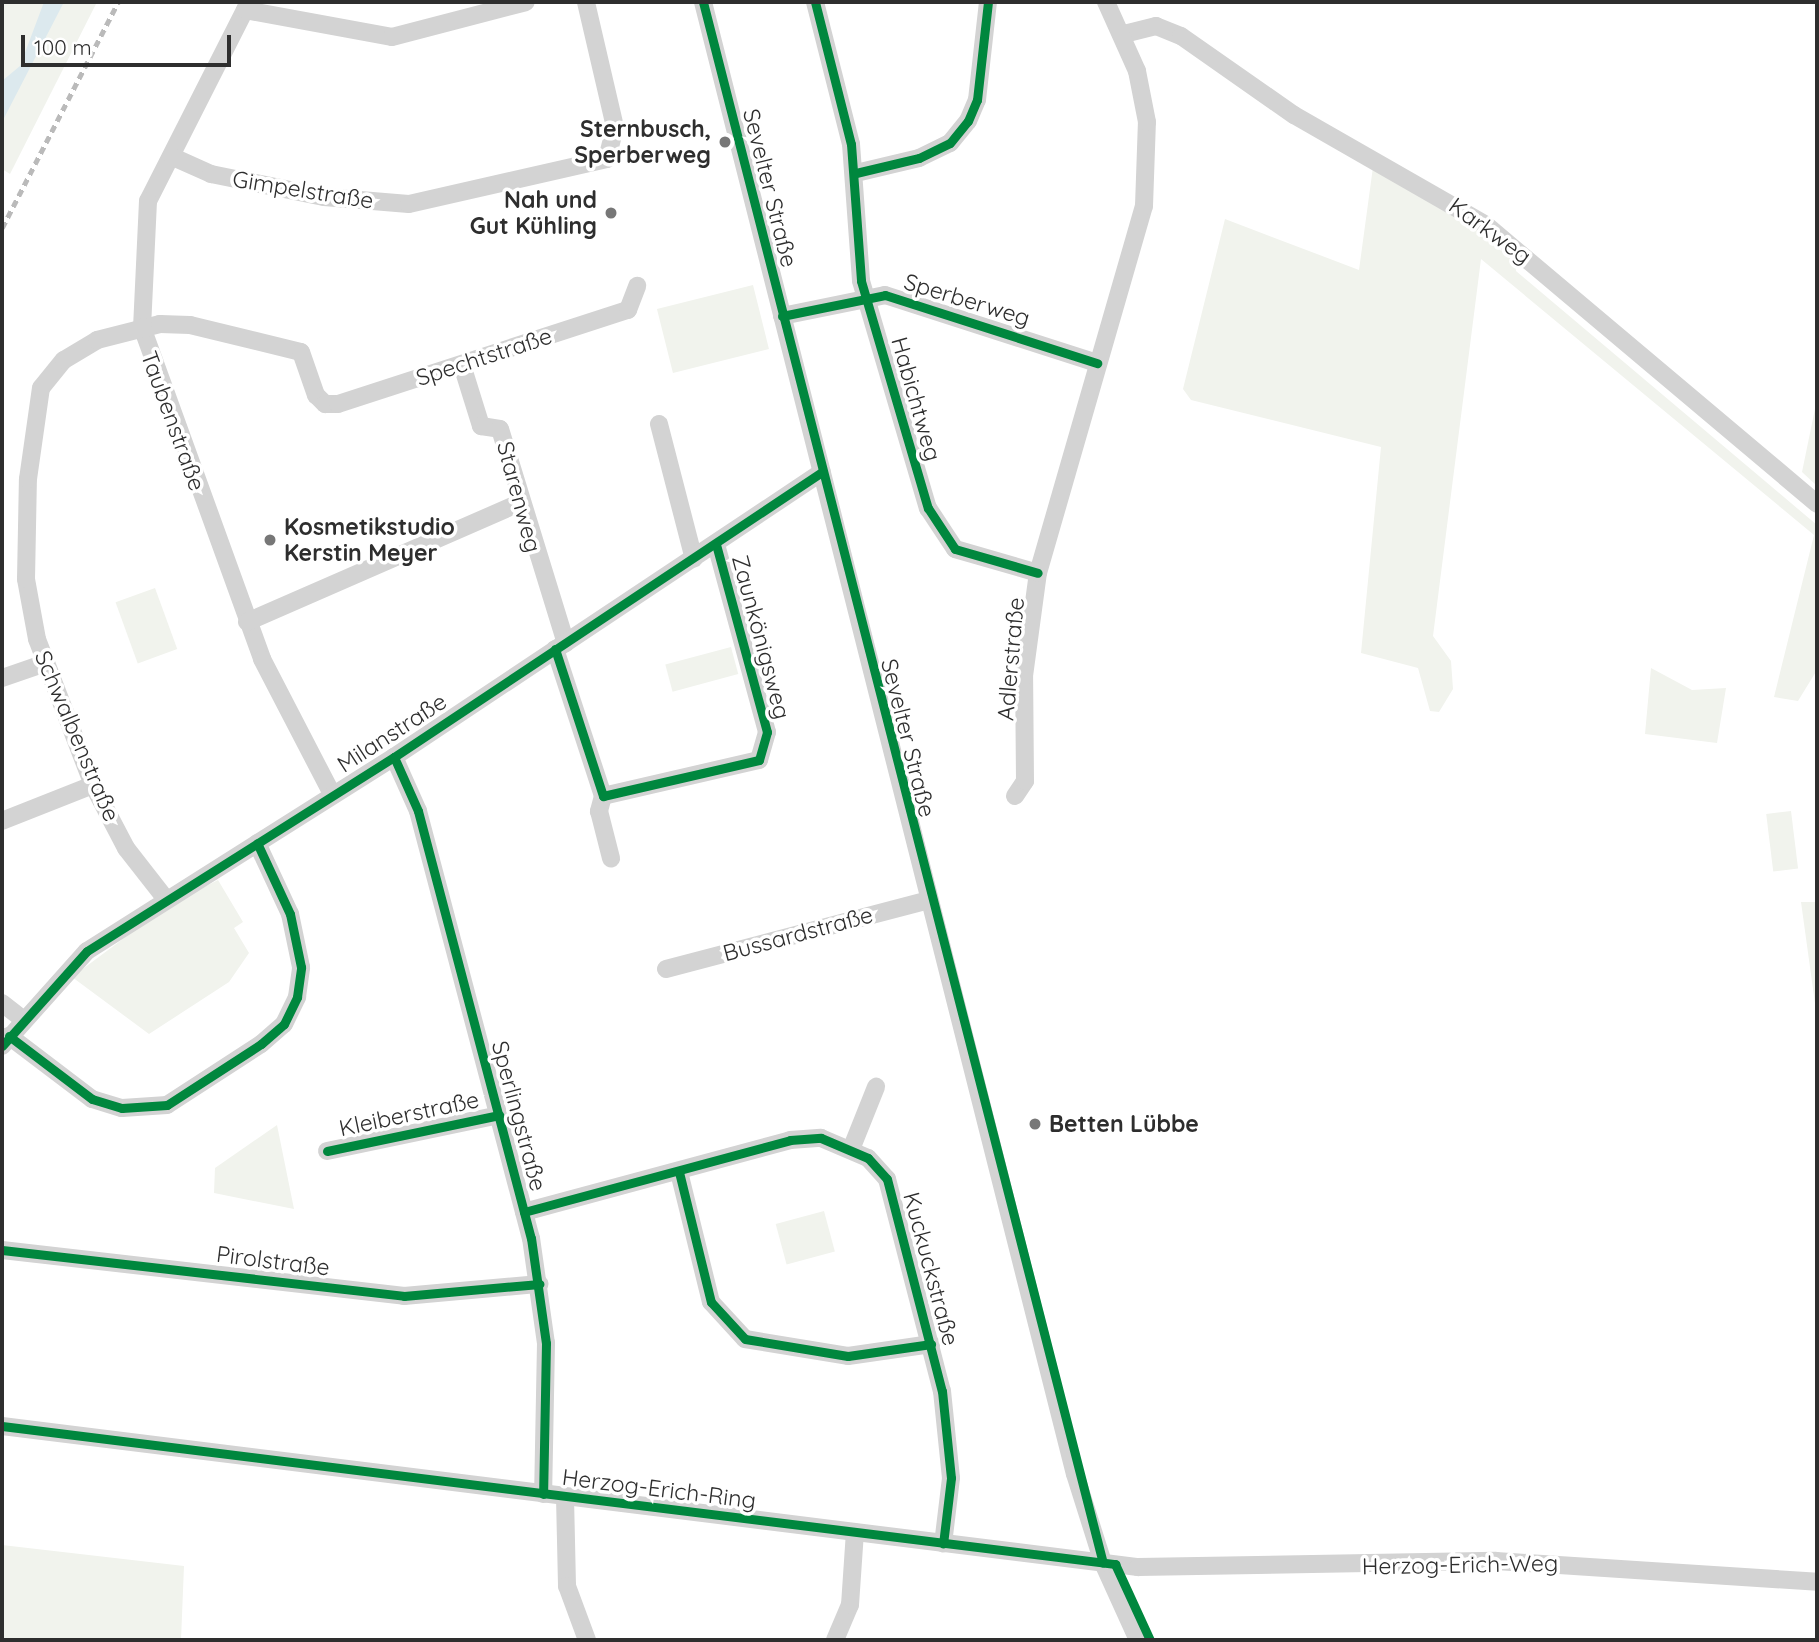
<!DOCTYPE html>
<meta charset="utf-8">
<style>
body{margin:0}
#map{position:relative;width:1819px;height:1642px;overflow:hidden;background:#fff;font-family:Quicksand,sans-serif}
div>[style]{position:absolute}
.green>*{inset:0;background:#f1f3ed;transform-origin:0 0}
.water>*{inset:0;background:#dce9ee}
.minor>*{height:18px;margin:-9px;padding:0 9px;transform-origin:9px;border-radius:9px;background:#d3d3d3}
.rail>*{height:4.5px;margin-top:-2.25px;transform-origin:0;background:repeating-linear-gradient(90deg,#bababa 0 7px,transparent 0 12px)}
.cycleway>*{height:9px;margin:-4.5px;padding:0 4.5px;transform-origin:4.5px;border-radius:4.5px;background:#00873e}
.dots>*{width:19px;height:19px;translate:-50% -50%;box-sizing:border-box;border:4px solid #fff;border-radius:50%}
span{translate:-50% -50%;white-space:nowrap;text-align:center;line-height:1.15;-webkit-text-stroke:7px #fff;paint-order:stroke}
.poi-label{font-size:23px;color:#2e2e2e;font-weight:700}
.right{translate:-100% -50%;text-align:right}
.left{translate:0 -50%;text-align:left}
.street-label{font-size:23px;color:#2e2e2e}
.frame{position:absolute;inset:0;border:4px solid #2e2e2e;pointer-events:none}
.scale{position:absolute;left:21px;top:35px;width:210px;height:32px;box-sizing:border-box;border:4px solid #2e2e2e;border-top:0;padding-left:9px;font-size:21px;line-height:24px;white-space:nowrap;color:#2e2e2e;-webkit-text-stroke:5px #fff;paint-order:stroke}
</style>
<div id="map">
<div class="green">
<i style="clip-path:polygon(2px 2px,97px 2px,10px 174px,2px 169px)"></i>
<i style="clip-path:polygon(1373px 167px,1490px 237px,1515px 258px,1516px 271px,1817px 525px,1817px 670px,1798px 701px,1774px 697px,1814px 535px,1481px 259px,1433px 636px,1451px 661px,1453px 689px,1439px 712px,1430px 711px,1418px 668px,1361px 653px,1381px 447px,1191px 400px,1183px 389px,1225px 219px,1359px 270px)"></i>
<i style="left:753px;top:285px;width:66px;height:99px;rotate:76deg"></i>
<i style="clip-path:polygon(1817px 399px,1817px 486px,1802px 472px)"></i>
<i style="left:155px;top:588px;width:65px;height:42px;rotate:70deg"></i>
<i style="left:731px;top:647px;width:28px;height:68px;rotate:75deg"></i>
<i style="clip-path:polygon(1651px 668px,1692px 690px,1726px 688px,1717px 743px,1645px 734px)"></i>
<i style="left:1791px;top:811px;width:58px;height:25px;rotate:83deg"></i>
<i style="clip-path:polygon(218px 880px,243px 922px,234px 928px,249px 953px,229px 982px,149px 1034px,72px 977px,167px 906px)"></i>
<i style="clip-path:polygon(1801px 902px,1817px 902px,1817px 1018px)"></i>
<i style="clip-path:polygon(277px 1125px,294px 1209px,214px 1193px,215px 1168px)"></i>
<i style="left:824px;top:1211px;width:42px;height:50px;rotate:75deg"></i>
<i style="clip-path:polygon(2px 1545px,184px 1566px,181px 1640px,2px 1640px)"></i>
</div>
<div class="water">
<i style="clip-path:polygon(44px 2px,64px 2px,2px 122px,2px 81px,20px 66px)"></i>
</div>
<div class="minor">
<i style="left:249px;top:2px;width:223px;rotate:116.9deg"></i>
<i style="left:148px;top:201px;width:126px;rotate:92.7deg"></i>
<i style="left:142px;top:327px;width:353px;rotate:70.1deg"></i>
<i style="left:262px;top:659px;width:152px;rotate:62.6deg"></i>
<i style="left:703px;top:2px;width:1518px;rotate:75.82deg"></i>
<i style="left:1075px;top:1474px;width:93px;rotate:72.5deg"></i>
<i style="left:1103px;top:1563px;width:85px;rotate:65.6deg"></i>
<i style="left:815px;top:2px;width:146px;rotate:75.8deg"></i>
<i style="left:851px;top:144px;width:137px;rotate:85.8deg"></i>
<i style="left:861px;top:281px;width:237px;rotate:73.6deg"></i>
<i style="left:928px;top:508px;width:49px;rotate:56.6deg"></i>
<i style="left:955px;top:549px;width:86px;rotate:16.1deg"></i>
<i style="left:245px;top:10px;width:149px;rotate:10.4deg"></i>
<i style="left:392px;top:37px;width:138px;rotate:-14.6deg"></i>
<i style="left:1124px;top:34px;width:33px;rotate:-14deg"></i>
<i style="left:1156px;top:26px;width:27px;rotate:22deg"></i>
<i style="left:1181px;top:36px;width:138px;rotate:35deg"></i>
<i style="left:1294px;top:115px;width:221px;rotate:29.8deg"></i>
<i style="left:1486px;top:225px;width:433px;rotate:40.1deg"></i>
<i style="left:173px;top:157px;width:42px;rotate:24.1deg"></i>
<i style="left:211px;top:174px;width:115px;rotate:11.5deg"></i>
<i style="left:324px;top:197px;width:85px;rotate:4.7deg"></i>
<i style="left:409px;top:204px;width:203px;rotate:-12.8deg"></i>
<i style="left:607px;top:159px;width:33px;rotate:-76deg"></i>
<i style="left:615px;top:127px;width:128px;rotate:-103.1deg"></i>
<i style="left:856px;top:173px;width:65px;rotate:-13.4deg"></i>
<i style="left:919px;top:158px;width:34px;rotate:-26deg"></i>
<i style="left:950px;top:143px;width:28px;rotate:-51deg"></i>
<i style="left:968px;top:121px;width:23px;rotate:-67deg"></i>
<i style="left:977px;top:100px;width:99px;rotate:-83.6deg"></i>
<i style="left:782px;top:316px;width:105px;rotate:-11.5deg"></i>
<i style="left:885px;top:295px;width:223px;rotate:17.8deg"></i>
<i style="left:462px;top:365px;width:64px;rotate:72.7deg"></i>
<i style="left:481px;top:426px;width:19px;rotate:9deg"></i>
<i style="left:500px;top:429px;width:224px;rotate:72.9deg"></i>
<i style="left:659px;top:424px;width:139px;rotate:75.5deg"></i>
<i style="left:247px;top:622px;width:297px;rotate:-23.6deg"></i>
<i style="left:555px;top:649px;width:155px;rotate:71.9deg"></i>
<i style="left:603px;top:796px;width:160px;rotate:-13deg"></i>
<i style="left:759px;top:760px;width:29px;rotate:-74deg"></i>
<i style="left:767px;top:732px;width:195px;rotate:-105.2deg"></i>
<i style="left:2px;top:678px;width:43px;rotate:-18.9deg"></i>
<i style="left:394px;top:757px;width:59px;rotate:66deg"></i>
<i style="left:418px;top:811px;width:442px;rotate:75.2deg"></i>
<i style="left:531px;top:1238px;width:106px;rotate:81.9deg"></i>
<i style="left:546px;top:1343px;width:151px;rotate:91.1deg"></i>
<i style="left:603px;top:796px;width:16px;rotate:105deg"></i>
<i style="left:599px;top:811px;width:49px;rotate:75.7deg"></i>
<i style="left:1015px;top:796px;width:18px;rotate:-56deg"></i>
<i style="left:1025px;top:781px;width:105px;rotate:-90.5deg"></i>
<i style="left:1024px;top:676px;width:104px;rotate:-82.3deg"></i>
<i style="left:1038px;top:573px;width:382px;rotate:-73.9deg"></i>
<i style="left:1144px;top:206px;width:84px;rotate:-88deg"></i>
<i style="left:1147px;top:122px;width:52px;rotate:-101.1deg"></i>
<i style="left:1137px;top:71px;width:76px;rotate:-114.2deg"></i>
<i style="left:2px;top:821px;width:98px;rotate:-21.6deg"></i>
<i style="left:165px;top:898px;width:63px;rotate:-128deg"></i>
<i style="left:126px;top:848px;width:71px;rotate:-117.6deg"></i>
<i style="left:93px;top:785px;width:156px;rotate:-111deg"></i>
<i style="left:37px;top:639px;width:61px;rotate:-100.4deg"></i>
<i style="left:26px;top:579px;width:100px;rotate:-88.9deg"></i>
<i style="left:28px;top:479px;width:92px;rotate:-81.9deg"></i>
<i style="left:41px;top:388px;width:36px;rotate:-51deg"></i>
<i style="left:64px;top:360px;width:39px;rotate:-31deg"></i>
<i style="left:97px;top:340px;width:65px;rotate:-14.3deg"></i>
<i style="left:160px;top:324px;width:30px;rotate:2deg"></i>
<i style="left:190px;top:325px;width:114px;rotate:13.7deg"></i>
<i style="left:301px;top:352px;width:46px;rotate:70.8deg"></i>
<i style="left:316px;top:395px;width:13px;rotate:45deg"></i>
<i style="left:325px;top:404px;width:13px"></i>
<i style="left:338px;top:404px;width:305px;rotate:-18deg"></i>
<i style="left:628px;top:310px;width:26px;rotate:-69deg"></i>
<i style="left:666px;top:969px;width:272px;rotate:-14.7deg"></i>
<i style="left:2px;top:1003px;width:24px;rotate:38deg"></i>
<i style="left:9px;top:1036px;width:104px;rotate:37.2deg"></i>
<i style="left:92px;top:1099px;width:31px;rotate:17deg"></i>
<i style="left:122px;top:1108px;width:45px;rotate:-3.8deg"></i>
<i style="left:167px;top:1105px;width:112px;rotate:-33deg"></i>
<i style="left:261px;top:1044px;width:30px;rotate:-41deg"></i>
<i style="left:284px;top:1024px;width:30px;rotate:-64deg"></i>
<i style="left:297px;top:997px;width:30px;rotate:-82deg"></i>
<i style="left:301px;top:967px;width:54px;rotate:-101.7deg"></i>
<i style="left:290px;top:914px;width:78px;rotate:-114.9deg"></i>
<i style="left:2px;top:1046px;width:127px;rotate:-48.2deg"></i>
<i style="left:87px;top:951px;width:363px;rotate:-32.3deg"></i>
<i style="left:394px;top:757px;width:514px;rotate:-33.66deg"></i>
<i style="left:852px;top:1147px;width:65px;rotate:-68.2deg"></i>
<i style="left:327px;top:1151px;width:176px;rotate:-11.8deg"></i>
<i style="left:679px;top:1172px;width:134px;rotate:76.2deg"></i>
<i style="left:711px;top:1302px;width:50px;rotate:47.4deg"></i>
<i style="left:745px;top:1339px;width:104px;rotate:9.4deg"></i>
<i style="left:848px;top:1356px;width:84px;rotate:-8.2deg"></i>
<i style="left:524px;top:1212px;width:276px;rotate:-15.1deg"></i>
<i style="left:790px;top:1140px;width:31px;rotate:-4deg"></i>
<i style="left:821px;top:1138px;width:51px;rotate:23.1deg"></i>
<i style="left:868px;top:1158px;width:28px;rotate:48deg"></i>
<i style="left:887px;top:1179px;width:219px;rotate:75.5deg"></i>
<i style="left:942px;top:1391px;width:87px;rotate:84.1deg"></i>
<i style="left:951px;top:1478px;width:66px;rotate:96.9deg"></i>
<i style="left:2px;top:1250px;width:405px;rotate:6.5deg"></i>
<i style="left:404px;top:1296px;width:136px;rotate:-5.1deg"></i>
<i style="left:2px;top:1426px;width:1145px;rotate:7.08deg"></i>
<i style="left:1138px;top:1567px;width:358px;rotate:-1deg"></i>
<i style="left:1496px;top:1561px;width:322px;rotate:3.7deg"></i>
<i style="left:565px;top:1497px;width:89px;rotate:88.7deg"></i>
<i style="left:567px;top:1586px;width:58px;rotate:69.7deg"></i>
<i style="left:835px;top:1640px;width:38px;rotate:-67deg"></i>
<i style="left:850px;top:1605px;width:73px;rotate:-86.1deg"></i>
</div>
<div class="rail">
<i style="left:2px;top:228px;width:254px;rotate:-62.8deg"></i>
</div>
<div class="cycleway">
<i style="left:703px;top:2px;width:1611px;rotate:75.63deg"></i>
<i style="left:815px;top:2px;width:146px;rotate:75.8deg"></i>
<i style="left:851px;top:144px;width:137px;rotate:85.8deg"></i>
<i style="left:861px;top:281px;width:237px;rotate:73.6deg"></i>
<i style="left:928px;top:508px;width:49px;rotate:56.6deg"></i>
<i style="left:955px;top:549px;width:86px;rotate:16.1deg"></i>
<i style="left:856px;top:173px;width:65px;rotate:-13.4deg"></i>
<i style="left:919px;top:158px;width:34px;rotate:-26deg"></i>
<i style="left:950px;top:143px;width:28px;rotate:-51deg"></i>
<i style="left:968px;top:121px;width:23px;rotate:-67deg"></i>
<i style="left:977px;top:100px;width:99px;rotate:-83.6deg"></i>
<i style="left:782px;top:316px;width:105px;rotate:-11.5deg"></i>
<i style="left:885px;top:295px;width:223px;rotate:17.8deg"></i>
<i style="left:555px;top:649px;width:155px;rotate:71.9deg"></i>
<i style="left:603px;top:796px;width:160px;rotate:-13deg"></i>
<i style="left:759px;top:760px;width:29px;rotate:-74deg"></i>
<i style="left:767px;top:732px;width:195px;rotate:-105.2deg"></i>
<i style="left:394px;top:757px;width:59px;rotate:66deg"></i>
<i style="left:418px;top:811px;width:442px;rotate:75.2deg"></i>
<i style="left:531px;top:1238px;width:106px;rotate:81.9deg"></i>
<i style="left:546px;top:1343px;width:151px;rotate:91.1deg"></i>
<i style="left:9px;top:1036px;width:104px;rotate:37.2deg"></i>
<i style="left:92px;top:1099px;width:31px;rotate:17deg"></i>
<i style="left:122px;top:1108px;width:45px;rotate:-3.8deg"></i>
<i style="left:167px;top:1105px;width:112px;rotate:-33deg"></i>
<i style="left:261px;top:1044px;width:30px;rotate:-41deg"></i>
<i style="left:284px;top:1024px;width:30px;rotate:-64deg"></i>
<i style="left:297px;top:997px;width:30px;rotate:-82deg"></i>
<i style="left:301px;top:967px;width:54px;rotate:-101.7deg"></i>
<i style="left:290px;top:914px;width:78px;rotate:-114.9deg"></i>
<i style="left:2px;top:1046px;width:127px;rotate:-48.2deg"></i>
<i style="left:87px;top:951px;width:363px;rotate:-32.3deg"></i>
<i style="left:394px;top:757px;width:514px;rotate:-33.66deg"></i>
<i style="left:327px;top:1151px;width:176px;rotate:-11.8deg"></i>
<i style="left:679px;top:1172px;width:134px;rotate:76.2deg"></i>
<i style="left:711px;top:1302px;width:50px;rotate:47.4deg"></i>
<i style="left:745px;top:1339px;width:104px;rotate:9.4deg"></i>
<i style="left:848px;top:1356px;width:84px;rotate:-8.2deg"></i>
<i style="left:524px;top:1212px;width:276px;rotate:-15.1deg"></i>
<i style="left:790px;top:1140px;width:31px;rotate:-4deg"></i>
<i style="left:821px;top:1138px;width:51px;rotate:23.1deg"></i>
<i style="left:868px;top:1158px;width:28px;rotate:48deg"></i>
<i style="left:887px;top:1179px;width:219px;rotate:75.5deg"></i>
<i style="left:942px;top:1391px;width:87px;rotate:84.1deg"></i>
<i style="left:951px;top:1478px;width:66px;rotate:96.9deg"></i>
<i style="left:2px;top:1250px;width:405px;rotate:6.5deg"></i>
<i style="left:404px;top:1296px;width:136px;rotate:-5.1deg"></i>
<i style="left:2px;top:1426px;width:1122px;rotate:7.07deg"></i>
<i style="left:1115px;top:1564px;width:84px;rotate:65.3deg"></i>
</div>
<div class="dots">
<i style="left:725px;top:142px;background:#777"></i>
<i style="left:611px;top:213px;background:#777"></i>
<i style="left:270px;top:540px;background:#777"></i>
<i style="left:1035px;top:1124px;background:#777"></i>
</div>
<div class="poi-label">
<span class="right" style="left:711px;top:142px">Sternbusch,<br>Sperberweg</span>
<span class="right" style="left:597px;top:213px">Nah und<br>Gut Kühling</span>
<span class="left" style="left:284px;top:540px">Kosmetikstudio<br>Kerstin Meyer</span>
<span class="left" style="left:1049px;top:1124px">Betten Lübbe</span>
</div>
<div class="street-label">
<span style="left:770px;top:188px;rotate:76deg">Sevelter Straße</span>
<span style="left:303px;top:190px;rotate:9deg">Gimpelstraße</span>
<span style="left:1490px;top:231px;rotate:36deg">Karkweg</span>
<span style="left:967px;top:300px;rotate:17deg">Sperberweg</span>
<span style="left:484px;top:357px;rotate:-18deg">Spechtstraße</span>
<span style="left:916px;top:399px;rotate:74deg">Habichtweg</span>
<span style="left:173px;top:421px;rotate:70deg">Taubenstraße</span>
<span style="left:519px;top:497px;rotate:75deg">Starenweg</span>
<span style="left:761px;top:637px;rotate:75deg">Zaunkönigsweg</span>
<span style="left:1011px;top:659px;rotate:-85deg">Adlerstraße</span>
<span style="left:392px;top:733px;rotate:-33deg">Milanstraße</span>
<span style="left:77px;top:736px;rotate:67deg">Schwalbenstraße</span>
<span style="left:908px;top:738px;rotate:76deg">Sevelter Straße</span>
<span style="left:798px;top:934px;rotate:-15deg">Bussardstraße</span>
<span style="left:409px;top:1114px;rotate:-12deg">Kleiberstraße</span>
<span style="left:519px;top:1116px;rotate:75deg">Sperlingstraße</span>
<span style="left:273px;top:1261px;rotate:7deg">Pirolstraße</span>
<span style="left:931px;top:1269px;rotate:75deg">Kuckuckstraße</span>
<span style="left:659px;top:1489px;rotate:7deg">Herzog-Erich-Ring</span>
<span style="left:1460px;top:1565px;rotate:-1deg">Herzog-Erich-Weg</span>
</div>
<div class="frame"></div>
<div class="scale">100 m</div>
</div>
